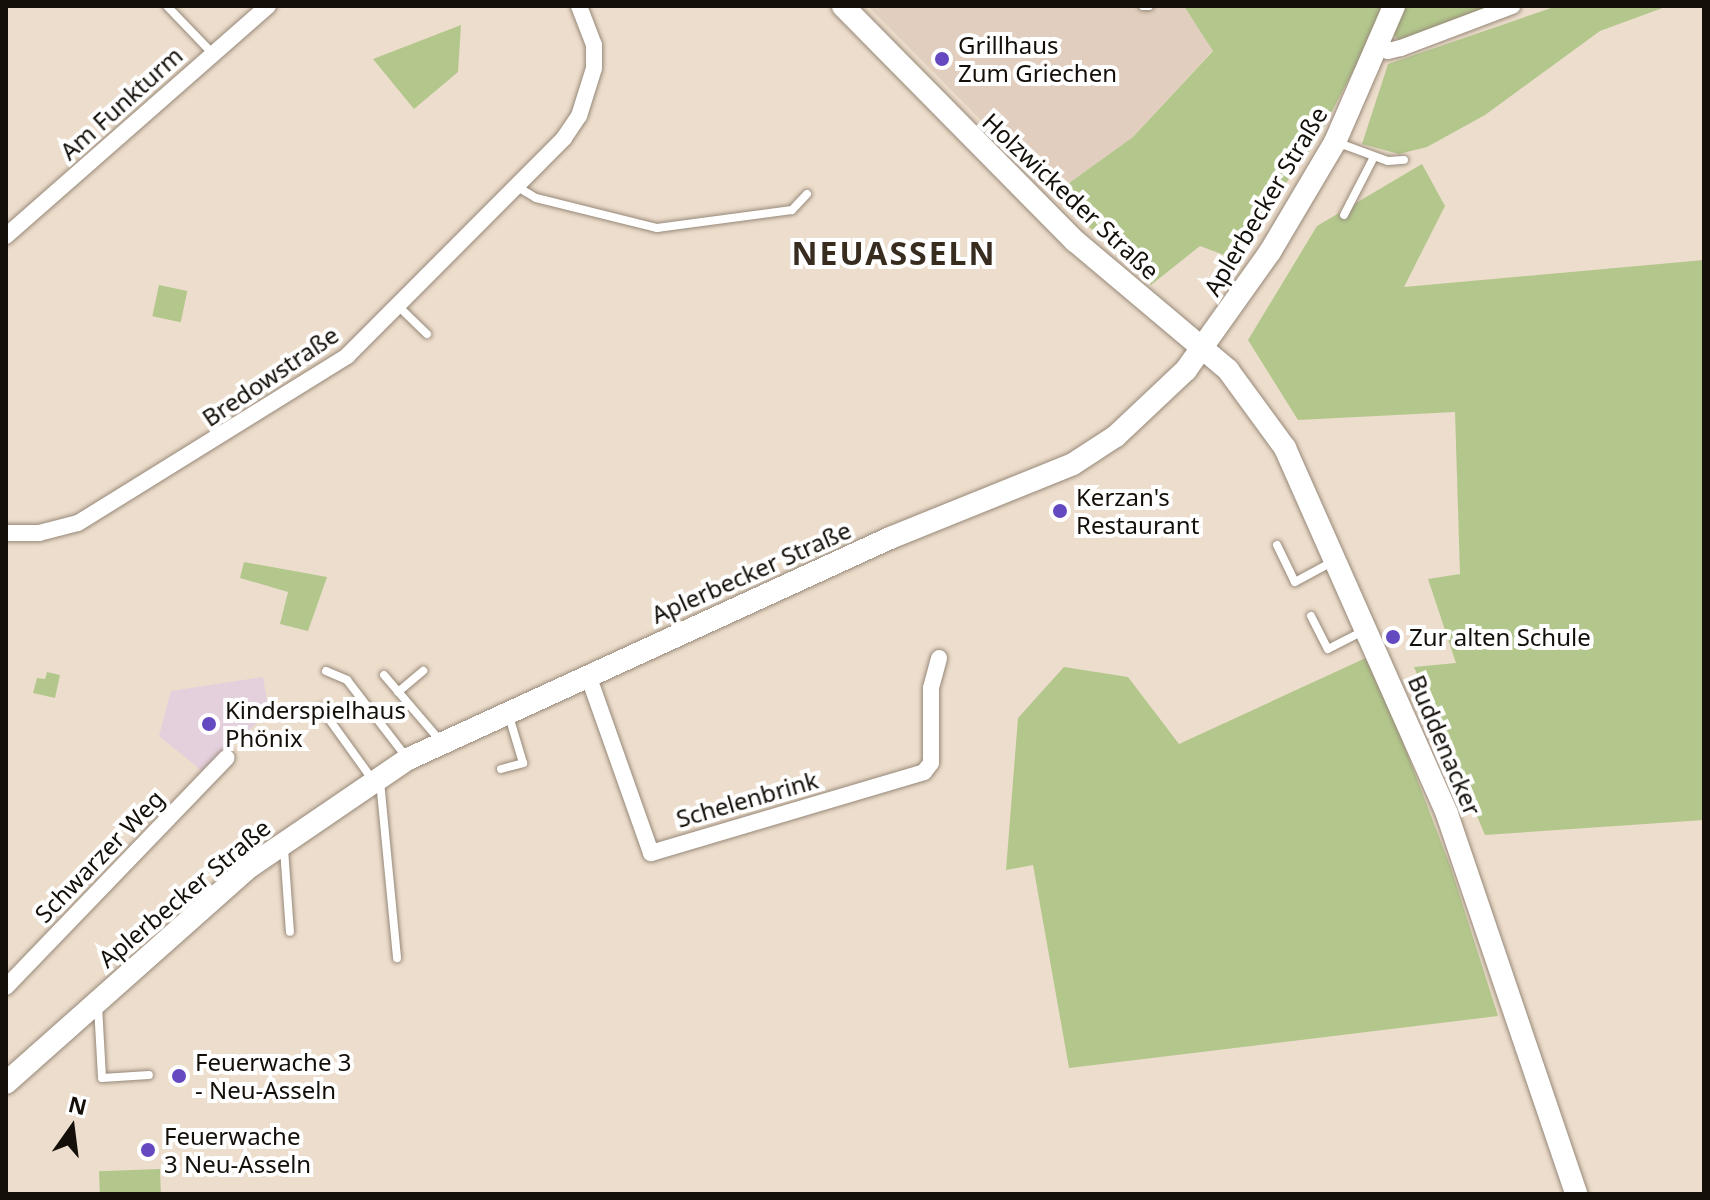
<!DOCTYPE html>
<meta charset="utf-8">
<style>
body{margin:0}
#map{position:relative;width:1710px;height:1200px;overflow:hidden;background:#edddcc;font-family:"Noto Sans",sans-serif}
div>[style]{position:absolute}
.industrial>*{inset:0;background:#e1cebe}
.education>*{inset:0;background:#e4cfdd}
.green>*{inset:0;background:#b3c78d;transform-origin:0 0}
.roads{filter:drop-shadow(0 0 2px #968878) drop-shadow(0 0 2px #968878)}
.lane>*{height:8px;margin:-4px;padding:0 4px;transform-origin:4px;border-radius:4px;background:#fff}
.street>*{height:16px;margin:-8px;padding:0 8px;transform-origin:8px;border-radius:8px;background:#fff}
.secondary>*{height:22px;margin:-11px;padding:0 11px;transform-origin:11px;border-radius:11px;background:#fff}
.dots>*{width:22px;height:22px;translate:-50% -50%;box-sizing:border-box;border:4px solid #fff;border-radius:50%}
span{translate:-50% -50%;white-space:nowrap;text-align:center;line-height:1.15;-webkit-text-stroke:8px #fff;paint-order:stroke}
.poi-label{font-size:24px;color:#140f09}
.left{translate:0 -50%;text-align:left}
.street-label{font-size:24px;color:#140f09}
.district-label{font-size:32px;color:#382c1f;font-weight:700;letter-spacing:2px}
.frame{position:absolute;inset:0;border:8px solid #140f09;pointer-events:none}
.north{position:absolute;left:32px;top:1088px;width:80px;height:80px;-webkit-text-stroke:6px #fff;paint-order:stroke;rotate:14deg;font-size:22px;font-weight:700;line-height:32px;text-align:center;color:#140f09}
.north::after{content:'';display:block;margin:auto;width:28px;height:36px;background:#140f09;clip-path:polygon(50% 0,100% 100%,50% 72%,0 100%)}
</style>
<div id="map">
<div class="industrial">
<i style="clip-path:polygon(868px 6px,1184px 6px,1213px 50px,1133px 137px,1054px 194px)"></i>
</div>
<div class="education">
<i style="clip-path:polygon(263px 677px,269px 713px,202px 771px,159px 736px,171px 691px)"></i>
</div>
<div class="green">
<i style="clip-path:polygon(1184px 6px,1387px 6px,1317px 140px,1232px 258px,1200px 246px,1151px 285px,1054px 194px,1133px 137px,1213px 51px)"></i>
<i style="clip-path:polygon(1405px 6px,1495px 6px,1399px 41px,1393px 33px)"></i>
<i style="clip-path:polygon(1557px 6px,1668px 6px,1600px 31px,1485px 115px,1427px 147px,1399px 154px,1362px 144px,1388px 64px)"></i>
<i style="clip-path:polygon(461px 25px,458px 72px,414px 109px,373px 59px)"></i>
<i style="clip-path:polygon(1422px 164px,1445px 206px,1404px 287px,1704px 260px,1704px 820px,1485px 835px,1414px 667px,1456px 663px,1428px 579px,1460px 574px,1455px 412px,1298px 420px,1248px 340px,1317px 226px)"></i>
<i style="left:159px;top:285px;width:29px;height:32px;rotate:12deg"></i>
<i style="clip-path:polygon(244px 562px,327px 577px,308px 631px,280px 624px,288px 592px,240px 578px)"></i>
<i style="clip-path:polygon(1370px 656px,1451px 868px,1498px 1016px,1069px 1068px,1033px 865px,1006px 870px,1018px 718px,1064px 667px,1128px 677px,1179px 744px)"></i>
<i style="clip-path:polygon(47px 672px,60px 675px,55px 698px,33px 693px,37px 678px,45px 679px)"></i>
<i style="left:160px;top:1169px;width:25px;height:61px;rotate:88deg"></i>
</div>
<div class="roads">
<div class="lane">
<i style="left:167px;top:6px;width:66px;rotate:46.2deg"></i>
<i style="left:1143px;top:6px;width:6px"></i>
<i style="left:1336px;top:142px;width:55px;rotate:20.1deg"></i>
<i style="left:1388px;top:161px;width:16px;rotate:-4deg"></i>
<i style="left:516px;top:186px;width:23px;rotate:31deg"></i>
<i style="left:536px;top:198px;width:125px;rotate:13.9deg"></i>
<i style="left:657px;top:228px;width:136px;rotate:-7.6deg"></i>
<i style="left:792px;top:210px;width:22px;rotate:-47deg"></i>
<i style="left:1344px;top:215px;width:65px;rotate:-62.7deg"></i>
<i style="left:399px;top:307px;width:39px;rotate:44deg"></i>
<i style="left:1277px;top:545px;width:41px;rotate:64.1deg"></i>
<i style="left:1295px;top:582px;width:42px;rotate:-28.4deg"></i>
<i style="left:1311px;top:616px;width:37px;rotate:63deg"></i>
<i style="left:1328px;top:649px;width:39px;rotate:-27deg"></i>
<i style="left:326px;top:671px;width:23px;rotate:23deg"></i>
<i style="left:347px;top:680px;width:98px;rotate:52.4deg"></i>
<i style="left:384px;top:675px;width:89px;rotate:49.5deg"></i>
<i style="left:398px;top:692px;width:33px;rotate:-40deg"></i>
<i style="left:321px;top:708px;width:87px;rotate:54.3deg"></i>
<i style="left:501px;top:769px;width:23px;rotate:-15deg"></i>
<i style="left:523px;top:763px;width:49px;rotate:-106.6deg"></i>
<i style="left:380px;top:781px;width:178px;rotate:84.5deg"></i>
<i style="left:284px;top:849px;width:83px;rotate:85.9deg"></i>
<i style="left:98px;top:1006px;width:72px;rotate:86.8deg"></i>
<i style="left:102px;top:1078px;width:47px;rotate:-3.7deg"></i>
</div>
<div class="street">
<i style="left:1376px;top:45px;width:13px;rotate:27deg"></i>
<i style="left:1388px;top:51px;width:13px;rotate:-13deg"></i>
<i style="left:1401px;top:48px;width:119px;rotate:-20.7deg"></i>
<i style="left:6px;top:236px;width:349px;rotate:-41.3deg"></i>
<i style="left:6px;top:533px;width:33px"></i>
<i style="left:39px;top:533px;width:40px;rotate:-14.4deg"></i>
<i style="left:78px;top:523px;width:317px;rotate:-31.8deg"></i>
<i style="left:347px;top:356px;width:308px;rotate:-45.1deg"></i>
<i style="left:564px;top:138px;width:27px;rotate:-56deg"></i>
<i style="left:579px;top:116px;width:50px;rotate:-72.6deg"></i>
<i style="left:594px;top:68px;width:23px;rotate:-90deg"></i>
<i style="left:594px;top:45px;width:42px;rotate:-111deg"></i>
<i style="left:588px;top:675px;width:189px;rotate:70.5deg"></i>
<i style="left:651px;top:853px;width:285px;rotate:-16.5deg"></i>
<i style="left:924px;top:772px;width:11px;rotate:-52deg"></i>
<i style="left:931px;top:763px;width:75px;rotate:-90deg"></i>
<i style="left:931px;top:688px;width:31px;rotate:-75deg"></i>
<i style="left:6px;top:987px;width:318px;rotate:-46.1deg"></i>
</div>
<div class="secondary">
<i style="left:843px;top:6px;width:330px;rotate:45.4deg"></i>
<i style="left:1075px;top:241px;width:200px;rotate:40.1deg"></i>
<i style="left:1228px;top:370px;width:97px;rotate:53.8deg"></i>
<i style="left:1285px;top:448px;width:400px;rotate:66.1deg"></i>
<i style="left:1447px;top:814px;width:401px;rotate:71.2deg"></i>
<i style="left:6px;top:1083px;width:324px;rotate:-41.6deg"></i>
<i style="left:248px;top:868px;width:194px;rotate:-34.3deg"></i>
<i style="left:408px;top:759px;width:530px;rotate:-24.63deg"></i>
<i style="left:890px;top:538px;width:197px;rotate:-22deg"></i>
<i style="left:1073px;top:464px;width:51px;rotate:-33.1deg"></i>
<i style="left:1116px;top:436px;width:96px;rotate:-43.3deg"></i>
<i style="left:1186px;top:370px;width:145px;rotate:-54.6deg"></i>
<i style="left:1270px;top:252px;width:128px;rotate:-59.4deg"></i>
<i style="left:1335px;top:142px;width:148px;rotate:-66.5deg"></i>
</div>
</div>
<div class="dots">
<i style="left:942px;top:59px;background:#6449c1"></i>
<i style="left:1060px;top:511px;background:#6449c1"></i>
<i style="left:1393px;top:637px;background:#6449c1"></i>
<i style="left:209px;top:724px;background:#6449c1"></i>
<i style="left:179px;top:1076px;background:#6449c1"></i>
<i style="left:148px;top:1150px;background:#6449c1"></i>
</div>
<div class="poi-label">
<span class="left" style="left:958px;top:59px">Grillhaus<br>Zum Griechen</span>
<span class="left" style="left:1076px;top:511px">Kerzan's<br>Restaurant</span>
<span class="left" style="left:1409px;top:637px">Zur alten Schule</span>
<span class="left" style="left:225px;top:724px">Kinderspielhaus<br>Phönix</span>
<span class="left" style="left:195px;top:1076px">Feuerwache 3<br>- Neu-Asseln</span>
<span class="left" style="left:164px;top:1150px">Feuerwache<br>3 Neu-Asseln</span>
</div>
<div class="street-label">
<span style="left:121px;top:103px;rotate:-42deg">Am Funkturm</span>
<span style="left:1071px;top:196px;rotate:43deg">Holzwickeder Straße</span>
<span style="left:1265px;top:201px;rotate:-59deg">Aplerbecker Straße</span>
<span style="left:270px;top:376px;rotate:-34deg">Bredowstraße</span>
<span style="left:751px;top:572px;rotate:-24deg">Aplerbecker Straße</span>
<span style="left:1445px;top:745px;rotate:67deg">Buddenacker</span>
<span style="left:747px;top:799px;rotate:-16deg">Schelenbrink</span>
<span style="left:99px;top:856px;rotate:-46deg">Schwarzer Weg</span>
<span style="left:184px;top:893px;rotate:-40deg">Aplerbecker Straße</span>
</div>
<div class="district-label">
<span style="left:894px;top:253px">NEUASSELN</span>
</div>
<div class="frame"></div>
<div class="north">N</div>
</div>
